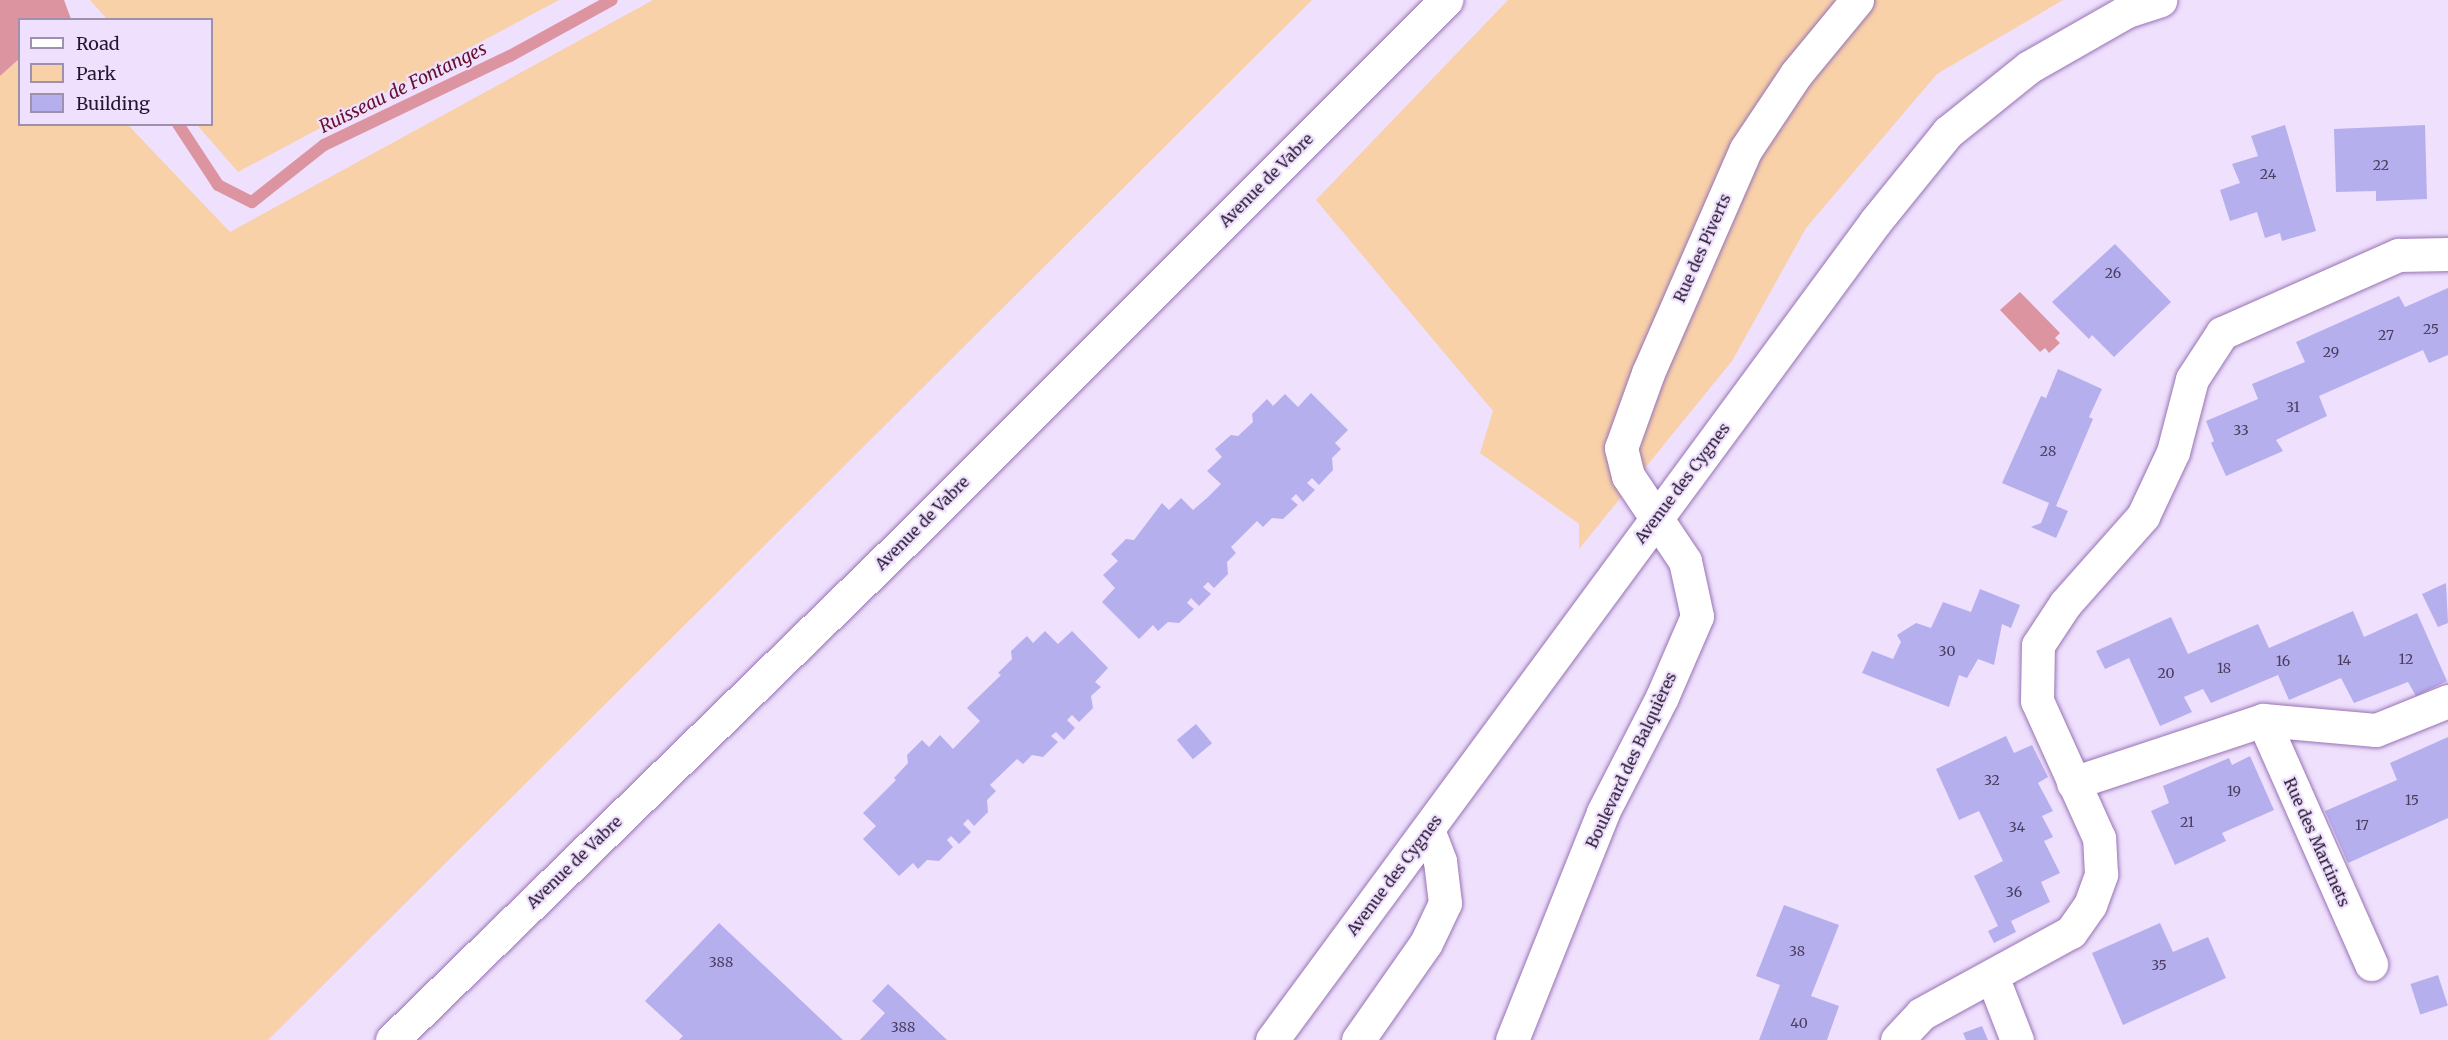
<!DOCTYPE html>
<meta charset="utf-8">
<style>
body{margin:0}
#map{position:relative;width:2448px;height:1040px;overflow:hidden;background:#efe0fd;font-family:Merriweather,serif}
div>[style]{position:absolute}
.green>*{inset:0;background:#f8d1a8}
.water>*{inset:0;background:#dc94a0}
.stream>*{height:12px;margin:-6px;padding:0 6px;transform-origin:6px;border-radius:6px;background:#dc94a0}
.building>*{inset:0;background:#b6afee;transform-origin:0 0}
.roads{filter:drop-shadow(0 0 2px #9873b5) drop-shadow(0 0 2px #9873b5)}
.minor>*{height:33px;margin:-16.5px;padding:0 16.5px;transform-origin:16.5px;border-radius:16.5px;background:#fff}
.major>*{height:33px;margin:-16.5px;padding:0 16.5px;transform-origin:16.5px;border-radius:16.5px;background:#fff}
span{translate:-50% -50%;white-space:nowrap;text-align:center;line-height:1.15;-webkit-text-stroke:4.5px #efe0fd;paint-order:stroke}
.number-label{font-size:14px;color:#4a3d60}
.number-label span{-webkit-text-stroke-width:0}
.street-label{font-size:16px;color:#261731}
.water-label{font-size:18px;color:#640e29;font-style:italic}
.legend{position:absolute;left:18px;top:18px;width:195px;height:108px;box-sizing:border-box;background:#efe0fd;border:2px solid #9f90ab;margin:0;padding:8px 10px;list-style:none;font-size:18px;color:#261731}
.legend li{display:flex;align-items:center;gap:12px;height:30px}
.legend b{width:30px;border:2px solid #9f90ab}
</style>
<div id="map">
<div class="green">
<i style="clip-path:polygon(90px 0,559px 0,238px 172px,197px 125px,212px 124px,212px 20px,107px 19px)"></i>
<i style="clip-path:polygon(653px 0,1312px 0,268px 1040px,0 1040px,0 76px,19px 59px,20px 124px,128px 125px,230px 232px)"></i>
<i style="clip-path:polygon(1508px 0,2063px 0,1937px 74px,1806px 228px,1732px 361px,1579px 549px,1579px 524px,1480px 453px,1493px 411px,1316px 200px)"></i>
</div>
<div class="water">
<i style="clip-path:polygon(0 0,64px 0,71px 19px,20px 20px,19px 59px,0 76px)"></i>
<i style="clip-path:polygon(2020px 292px,2060px 333px,2055px 338px,2060px 343px,2049px 353px,2045px 348px,2040px 352px,2000px 310px)"></i>
</div>
<div class="stream">
<i style="left:178px;top:124px;width:73px;rotate:56.7deg"></i>
<i style="left:218px;top:185px;width:38px;rotate:27deg"></i>
<i style="left:252px;top:202px;width:92px;rotate:-38.4deg"></i>
<i style="left:324px;top:145px;width:206px;rotate:-25.6deg"></i>
<i style="left:510px;top:56px;width:116px;rotate:-28.8deg"></i>
</div>
<div class="building">
<i style="clip-path:polygon(2285px 125px,2316px 231px,2282px 241px,2280px 233px,2265px 238px,2257px 212px,2230px 221px,2220px 190px,2240px 183px,2232px 164px,2258px 156px,2251px 136px)"></i>
<i style="clip-path:polygon(2425px 125px,2427px 199px,2376px 201px,2376px 191px,2336px 192px,2334px 129px)"></i>
<i style="clip-path:polygon(2115px 244px,2171px 302px,2114px 357px,2092px 335px,2089px 339px,2052px 302px)"></i>
<i style="clip-path:polygon(2448px 288px,2448px 355px,2429px 363px,2423px 350px,2319px 396px,2327px 416px,2276px 440px,2283px 451px,2226px 476px,2211px 443px,2214px 441px,2206px 421px,2258px 399px,2252px 384px,2305px 362px,2296px 342px,2399px 296px,2405px 307px)"></i>
<i style="clip-path:polygon(2058px 369px,2102px 389px,2089px 417px,2093px 419px,2056px 506px,2068px 511px,2056px 538px,2031px 527px,2041px 523px,2049px 503px,2002px 483px,2041px 396px,2046px 398px)"></i>
<i style="clip-path:polygon(1311px 393px,1348px 430px,1335px 443px,1341px 449px,1332px 458px,1333px 470px,1319px 485px,1312px 478px,1307px 483px,1315px 490px,1303px 502px,1296px 494px,1291px 499px,1298px 505px,1283px 519px,1272px 518px,1263px 527px,1257px 521px,1231px 547px,1236px 553px,1227px 562px,1228px 574px,1214px 588px,1208px 582px,1203px 587px,1211px 594px,1199px 606px,1191px 598px,1187px 603px,1194px 609px,1179px 623px,1168px 622px,1158px 631px,1153px 625px,1139px 639px,1102px 602px,1115px 588px,1103px 575px,1118px 561px,1111px 554px,1126px 539px,1134px 540px,1162px 503px,1169px 510px,1181px 498px,1193px 510px,1207px 498px,1221px 484px,1207px 471px,1222px 457px,1215px 449px,1231px 435px,1238px 436px,1253px 422px,1252px 414px,1267px 399px,1273px 406px,1285px 394px,1298px 407px)"></i>
<i style="clip-path:polygon(2446px 583px,2448px 623px,2438px 627px,2422px 594px)"></i>
<i style="clip-path:polygon(1980px 589px,2020px 605px,2011px 628px,2002px 624px,1994px 665px,1978px 659px,1967px 678px,1959px 675px,1949px 707px,1862px 673px,1872px 651px,1893px 659px,1901px 642px,1897px 635px,1916px 623px,1931px 628px,1943px 602px,1971px 612px)"></i>
<i style="clip-path:polygon(2353px 611px,2364px 637px,2417px 613px,2447px 681px,2416px 696px,2408px 682px,2354px 703px,2341px 678px,2289px 700px,2278px 675px,2211px 703px,2203px 689px,2184px 697px,2192px 712px,2160px 726px,2129px 658px,2105px 669px,2096px 651px,2171px 617px,2188px 654px,2258px 624px,2269px 648px)"></i>
<i style="clip-path:polygon(1045px 631px,1058px 644px,1072px 631px,1108px 668px,1095px 682px,1101px 687px,1091px 696px,1093px 708px,1079px 722px,1072px 715px,1067px 720px,1075px 728px,1064px 740px,1056px 732px,1051px 736px,1058px 742px,1043px 757px,1032px 755px,1023px 764px,1017px 759px,990px 785px,996px 791px,987px 800px,988px 812px,974px 826px,968px 819px,963px 824px,971px 832px,959px 844px,951px 836px,947px 840px,953px 847px,939px 861px,927px 860px,918px 869px,913px 863px,899px 876px,863px 839px,876px 826px,863px 813px,896px 780px,894px 778px,908px 763px,907px 755px,922px 740px,929px 747px,940px 735px,953px 749px,980px 721px,967px 708px,1001px 675px,998px 673px,1012px 659px,1011px 651px,1027px 636px,1033px 643px)"></i>
<i style="left:1196px;top:724px;width:25px;height:25px;rotate:50deg"></i>
<i style="clip-path:polygon(2006px 736px,2014px 753px,2032px 745px,2048px 777px,2038px 783px,2053px 811px,2042px 816px,2053px 837px,2044px 841px,2060px 873px,2041px 882px,2050px 902px,2011px 921px,2016px 932px,1994px 943px,1988px 931px,1998px 926px,1974px 876px,2003px 861px,1979px 811px,1959px 820px,1936px 769px)"></i>
<i style="clip-path:polygon(2448px 737px,2448px 818px,2348px 863px,2325px 811px,2397px 780px,2390px 763px)"></i>
<i style="clip-path:polygon(2250px 756px,2274px 810px,2222px 833px,2226px 841px,2175px 865px,2151px 811px,2169px 803px,2163px 786px,2229px 758px,2232px 765px)"></i>
<i style="clip-path:polygon(1784px 905px,1839px 925px,1811px 996px,1839px 1006px,1827px 1040px,1759px 1040px,1780px 985px,1756px 976px)"></i>
<i style="clip-path:polygon(719px 923px,843px 1040px,679px 1040px,683px 1036px,645px 1001px)"></i>
<i style="clip-path:polygon(2160px 923px,2173px 952px,2208px 937px,2226px 978px,2123px 1025px,2092px 953px)"></i>
<i style="left:2438px;top:975px;width:32px;height:29px;rotate:72deg"></i>
<i style="clip-path:polygon(888px 984px,901px 996px,947px 1040px,860px 1040px,885px 1013px,872px 1001px)"></i>
<i style="clip-path:polygon(1982px 1026px,1988px 1040px,1966px 1040px,1963px 1033px)"></i>
</div>
<div class="roads">
<div class="minor">
<i style="left:2263px;top:720px;width:113px;rotate:5.1deg"></i>
<i style="left:2376px;top:730px;width:78px;rotate:-21.9deg"></i>
<i style="left:2073px;top:783px;width:200px;rotate:-18.3deg"></i>
<i style="left:2263px;top:720px;width:267px;rotate:66.1deg"></i>
<i style="left:1992px;top:976px;width:69px;rotate:68.7deg"></i>
<i style="left:1272px;top:1040px;width:1016px;rotate:-53.6deg"></i>
<i style="left:1875px;top:222px;width:116px;rotate:-51deg"></i>
<i style="left:1948px;top:132px;width:104px;rotate:-38.7deg"></i>
<i style="left:2029px;top:67px;width:113px;rotate:-29.7deg"></i>
<i style="left:2127px;top:11px;width:35px;rotate:-18deg"></i>
<i style="left:1358px;top:1040px;width:118px;rotate:-55deg"></i>
<i style="left:1426px;top:943px;width:44px;rotate:-64.6deg"></i>
<i style="left:1445px;top:903px;width:42px;rotate:-96.8deg"></i>
<i style="left:1440px;top:861px;width:33px;rotate:-111deg"></i>
<i style="left:1512px;top:1040px;width:245px;rotate:-68.2deg"></i>
<i style="left:1603px;top:812px;width:129px;rotate:-62.8deg"></i>
<i style="left:1662px;top:697px;width:88px;rotate:-66.6deg"></i>
<i style="left:1697px;top:616px;width:56px;rotate:-102.3deg"></i>
<i style="left:1685px;top:561px;width:102px;rotate:-123.8deg"></i>
<i style="left:1628px;top:476px;width:29px;rotate:-104deg"></i>
<i style="left:1621px;top:448px;width:80px;rotate:-70.2deg"></i>
<i style="left:1648px;top:373px;width:244px;rotate:-66.4deg"></i>
<i style="left:1746px;top:149px;width:90px;rotate:-56.3deg"></i>
<i style="left:1796px;top:74px;width:96px;rotate:-50.5deg"></i>
<i style="left:1897px;top:1040px;width:35px;rotate:-47deg"></i>
<i style="left:1921px;top:1014px;width:171px;rotate:-28.7deg"></i>
<i style="left:2071px;top:932px;width:33px;rotate:-55deg"></i>
<i style="left:2090px;top:905px;width:33px;rotate:-70deg"></i>
<i style="left:2101px;top:874px;width:36px;rotate:-93deg"></i>
<i style="left:2099px;top:838px;width:150px;rotate:-114.3deg"></i>
<i style="left:2037px;top:701px;width:56px;rotate:-89deg"></i>
<i style="left:2038px;top:645px;width:49px;rotate:-56.6deg"></i>
<i style="left:2065px;top:604px;width:118px;rotate:-48.4deg"></i>
<i style="left:2143px;top:516px;width:71px;rotate:-64.9deg"></i>
<i style="left:2173px;top:452px;width:75px;rotate:-75.4deg"></i>
<i style="left:2192px;top:379px;width:55px;rotate:-56.9deg"></i>
<i style="left:2222px;top:333px;width:193px;rotate:-23.9deg"></i>
<i style="left:2398px;top:255px;width:50px;rotate:-1.1deg"></i>
</div>
<div class="major">
<i style="left:392px;top:1040px;width:731px;rotate:-44.22deg"></i>
<i style="left:916px;top:530px;width:750px;rotate:-45deg"></i>
</div>
</div>
<div class="number-label">
<span style="left:2381px;top:165px">22</span>
<span style="left:2268px;top:174px">24</span>
<span style="left:2113px;top:273px">26</span>
<span style="left:2431px;top:329px">25</span>
<span style="left:2386px;top:335px">27</span>
<span style="left:2331px;top:352px">29</span>
<span style="left:2293px;top:407px">31</span>
<span style="left:2241px;top:430px">33</span>
<span style="left:2048px;top:451px">28</span>
<span style="left:1947px;top:651px">30</span>
<span style="left:2406px;top:659px">12</span>
<span style="left:2344px;top:660px">14</span>
<span style="left:2283px;top:661px">16</span>
<span style="left:2224px;top:668px">18</span>
<span style="left:2166px;top:673px">20</span>
<span style="left:1992px;top:780px">32</span>
<span style="left:2234px;top:791px">19</span>
<span style="left:2412px;top:800px">15</span>
<span style="left:2187px;top:822px">21</span>
<span style="left:2362px;top:825px">17</span>
<span style="left:2017px;top:827px">34</span>
<span style="left:2014px;top:892px">36</span>
<span style="left:1797px;top:951px">38</span>
<span style="left:721px;top:962px">388</span>
<span style="left:2159px;top:965px">35</span>
<span style="left:1799px;top:1023px">40</span>
<span style="left:903px;top:1027px">388</span>
</div>
<div class="street-label">
<span style="left:1266px;top:180px;rotate:-45deg">Avenue de Vabre</span>
<span style="left:1702px;top:248px;rotate:-66deg">Rue des Piverts</span>
<span style="left:1682px;top:483px;rotate:-53deg">Avenue des Cygnes</span>
<span style="left:922px;top:523px;rotate:-45deg">Avenue de Vabre</span>
<span style="left:1631px;top:760px;rotate:-65deg">Boulevard des Balquières</span>
<span style="left:2317px;top:842px;rotate:66deg">Rue des Martinets</span>
<span style="left:574px;top:862px;rotate:-44deg">Avenue de Vabre</span>
<span style="left:1394px;top:875px;rotate:-53deg">Avenue des Cygnes</span>
</div>
<div class="water-label">
<span style="left:403px;top:88px;rotate:-26deg">Ruisseau de Fontanges</span>
</div>
<ul class="legend">
<li><b style="height:8px;background:#fff"></b>Road</li>
<li><b style="height:16px;background:#f8d1a8"></b>Park</li>
<li><b style="height:16px;background:#b6afee"></b>Building</li>
</ul>
</div>
